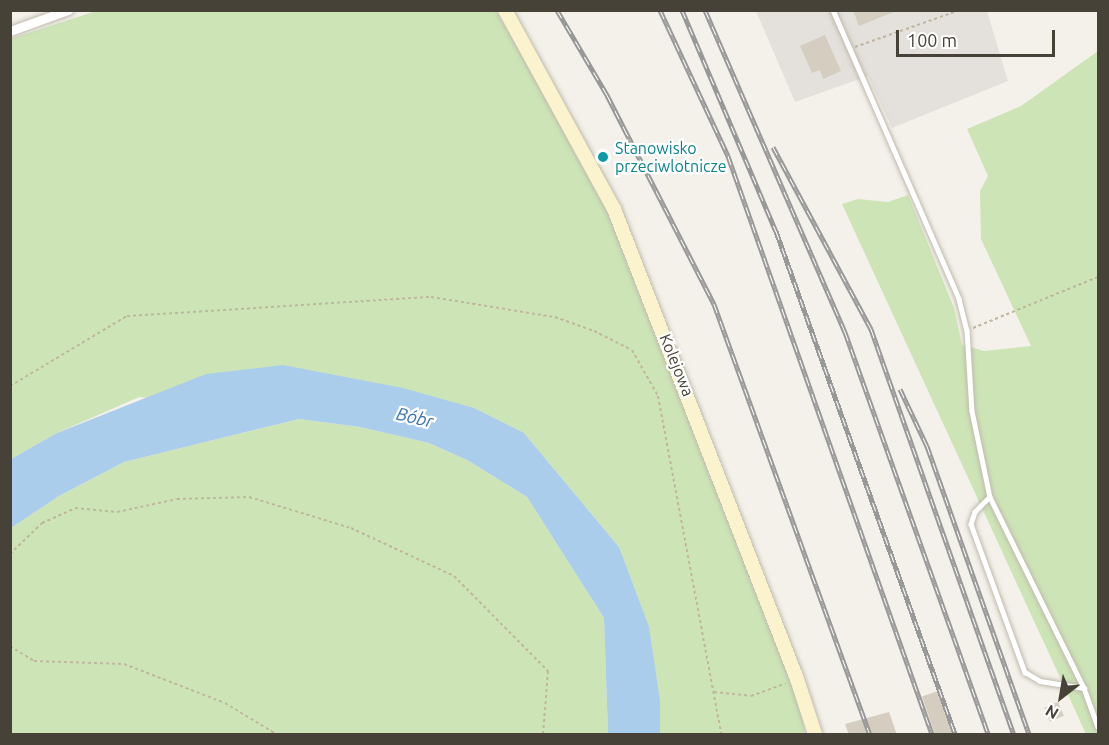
<!DOCTYPE html>
<meta charset="utf-8">
<style>
body{margin:0}
#map{position:relative;width:1109px;height:745px;overflow:hidden;background:#f4f1ea;font-family:Ubuntu,sans-serif}
div>[style]{position:absolute}
.industrial>*{inset:0;background:#e4e0db}
.green>*{inset:0;background:#cde5b6}
.water>*{inset:0;background:#abcdec}
.building>*{inset:0;background:#d5cec0;transform-origin:0 0}
.path>*{height:2px;margin-top:-1px;transform-origin:0;background:repeating-linear-gradient(90deg,#c0b69f 0 3px,transparent 0 6px)}
.roads{filter:drop-shadow(0 0 2px #bfbaad) drop-shadow(0 0 2px #bfbaad)}
.lane>*{height:4.5px;margin:-2.25px;padding:0 2.25px;transform-origin:2.25px;border-radius:2.25px;background:#fff}
.street>*{height:9px;margin:-4.5px;padding:0 4.5px;transform-origin:4.5px;border-radius:4.5px;background:#fff}
.secondary>*{height:14px;margin:-7px;padding:0 7px;transform-origin:7px;border-radius:7px;background:#fbf3cd}
.rail>*{height:5px;margin-top:-2.5px;transform-origin:0;background:repeating-linear-gradient(90deg,#fff 0 9px,#989898 0 18px);box-sizing:border-box;border-block:2px solid #989898}
.dots>*{width:16px;height:16px;translate:-50% -50%;box-sizing:border-box;border:3px solid #fff;border-radius:50%}
span{translate:-50% -50%;white-space:nowrap;text-align:center;line-height:1.15;-webkit-text-stroke:4.5px #fff;paint-order:stroke}
.culture-label{font-size:16px;color:#0d838f}
.left{translate:0 -50%;text-align:left}
.street-label{font-size:16px;color:#474238}
.water-label{font-size:18px;color:#3874ad;font-style:italic}
.frame{position:absolute;inset:0;border:12px solid #474238;pointer-events:none}
.north{position:absolute;left:1031px;top:667px;width:60px;height:60px;-webkit-text-stroke:4px #fff;paint-order:stroke;rotate:211deg;font-size:16px;font-weight:700;line-height:24px;text-align:center;color:#474238}
.north::after{content:'';display:block;margin:auto;width:21px;height:27px;background:#474238;clip-path:polygon(50% 0,100% 100%,50% 72%,0 100%)}
.scale{position:absolute;left:896px;top:30px;width:159px;height:27px;box-sizing:border-box;border:3px solid #474238;border-top:0;padding-left:8px;font-size:18px;line-height:21px;white-space:nowrap;color:#474238;-webkit-text-stroke:4px #fff;paint-order:stroke}
</style>
<div id="map">
<div class="industrial">
<i style="clip-path:polygon(756px 11px,987px 11px,1008px 81px,892px 128px,868px 76px,795px 102px)"></i>
</div>
<div class="green">
<i style="clip-path:polygon(96px 11px,496px 11px,552px 104px,609px 214px,761px 597px,800px 708px,805px 734px,660px 734px,660px 701px,619px 547px,524px 433px,139px 397px,57px 433px,11px 459px,10px 39px)"></i>
<i style="clip-path:polygon(1098px 51px,1098px 734px,1086px 734px,842px 204px,858px 199px,888px 202px,908px 195px,954px 308px,962px 345px,984px 351px,1031px 346px,981px 239px,980px 191px,988px 176px,967px 129px,1021px 106px)"></i>
<i style="clip-path:polygon(299px 419px,360px 427px,429px 443px,467px 460px,527px 497px,604px 618px,608px 734px,11px 734px,11px 528px,59px 496px,124px 462px)"></i>
</div>
<div class="water">
<i style="clip-path:polygon(283px 365px,403px 388px,474px 408px,524px 433px,619px 547px,649px 627px,660px 701px,660px 734px,608px 734px,604px 618px,527px 497px,467px 460px,429px 443px,360px 427px,299px 419px,124px 462px,59px 496px,11px 528px,11px 459px,57px 433px,206px 374px)"></i>
</div>
<div class="building">
<i style="clip-path:polygon(853px 10px,896px 10px,896px 11px,859px 26px)"></i>
<i style="clip-path:polygon(825px 35px,841px 71px,823px 79px,820px 70px,812px 73px,800px 46px)"></i>
<i style="left:938px;top:691px;width:46px;height:17px;rotate:71deg"></i>
<i style="left:1058px;top:702px;width:15px;height:15px;rotate:67deg"></i>
<i style="clip-path:polygon(889px 712px,897px 735px,849px 735px,845px 724px)"></i>
</div>
<div class="path">
<i style="left:855px;top:47px;width:111px;rotate:-19.4deg"></i>
<i style="left:973px;top:328px;width:135px;rotate:-22.2deg"></i>
<i style="left:10px;top:386px;width:136px;rotate:-30.9deg"></i>
<i style="left:127px;top:316px;width:305px;rotate:-3.6deg"></i>
<i style="left:431px;top:297px;width:126px;rotate:9.2deg"></i>
<i style="left:555px;top:317px;width:41px;rotate:19.7deg"></i>
<i style="left:594px;top:331px;width:42px;rotate:26.6deg"></i>
<i style="left:632px;top:350px;width:53px;rotate:60.5deg"></i>
<i style="left:658px;top:396px;width:344px;rotate:79.4deg"></i>
<i style="left:10px;top:554px;width:45px;rotate:-44.1deg"></i>
<i style="left:42px;top:523px;width:36px;rotate:-24deg"></i>
<i style="left:75px;top:508px;width:42px;rotate:5.4deg"></i>
<i style="left:117px;top:512px;width:61px;rotate:-12.2deg"></i>
<i style="left:177px;top:499px;width:72px;rotate:-1.6deg"></i>
<i style="left:249px;top:497px;width:107px;rotate:16.9deg"></i>
<i style="left:351px;top:528px;width:114px;rotate:25deg"></i>
<i style="left:454px;top:576px;width:134px;rotate:45.3deg"></i>
<i style="left:548px;top:671px;width:63px;rotate:94.5deg"></i>
<i style="left:10px;top:646px;width:28px;rotate:32deg"></i>
<i style="left:34px;top:661px;width:90px;rotate:1.9deg"></i>
<i style="left:124px;top:664px;width:108px;rotate:21.1deg"></i>
<i style="left:225px;top:703px;width:60px;rotate:31.3deg"></i>
<i style="left:714px;top:692px;width:37px;rotate:6deg"></i>
<i style="left:751px;top:696px;width:37px;rotate:-20deg"></i>
</div>
<div class="roads">
<div class="lane">
<i style="left:833px;top:10px;width:315px;rotate:66.4deg"></i>
<i style="left:959px;top:299px;width:32px;rotate:76deg"></i>
<i style="left:967px;top:330px;width:81px;rotate:86.5deg"></i>
<i style="left:972px;top:411px;width:88px;rotate:78.2deg"></i>
<i style="left:990px;top:497px;width:213px;rotate:63.8deg"></i>
<i style="left:1084px;top:688px;width:41px;rotate:70.3deg"></i>
<i style="left:990px;top:497px;width:21px;rotate:135deg"></i>
<i style="left:975px;top:512px;width:13px;rotate:108deg"></i>
<i style="left:971px;top:524px;width:158px;rotate:70deg"></i>
<i style="left:1025px;top:672px;width:17px;rotate:31deg"></i>
<i style="left:1040px;top:681px;width:45px;rotate:9deg"></i>
</div>
<div class="street">
<i style="left:10px;top:31px;width:62px;rotate:-19.9deg"></i>
</div>
<div class="secondary">
<i style="left:505px;top:10px;width:227px;rotate:61.3deg"></i>
<i style="left:614px;top:209px;width:504px;rotate:68.73deg"></i>
<i style="left:797px;top:679px;width:58px;rotate:71.9deg"></i>
</div>
</div>
<div class="rail">
<i style="left:557px;top:10px;width:99px;rotate:59.5deg"></i>
<i style="left:607px;top:95px;width:235px;rotate:62.9deg"></i>
<i style="left:714px;top:304px;width:457px;rotate:70.1deg"></i>
<i style="left:660px;top:10px;width:161px;rotate:65deg"></i>
<i style="left:728px;top:156px;width:613px;rotate:70.56deg"></i>
<i style="left:682px;top:10px;width:240px;rotate:67deg"></i>
<i style="left:776px;top:231px;width:534px;rotate:70.41deg"></i>
<i style="left:705px;top:10px;width:351px;rotate:66.5deg"></i>
<i style="left:845px;top:332px;width:427px;rotate:70.4deg"></i>
<i style="left:773px;top:147px;width:207px;rotate:61.7deg"></i>
<i style="left:871px;top:329px;width:430px;rotate:70.6deg"></i>
<i style="left:900px;top:389px;width:63px;rotate:64.7deg"></i>
<i style="left:927px;top:446px;width:306px;rotate:70.5deg"></i>
</div>
<div class="dots">
<i style="left:603px;top:157px;background:#0f9aa8"></i>
</div>
<div class="culture-label">
<span class="left" style="left:615px;top:157px">Stanowisko<br>przeciwlotnicze</span>
</div>
<div class="street-label">
<span style="left:677px;top:365px;rotate:68deg">Kolejowa</span>
</div>
<div class="water-label">
<span style="left:415px;top:417px;rotate:13deg">Bóbr</span>
</div>
<div class="frame"></div>
<div class="north">N</div>
<div class="scale">100 m</div>
</div>
